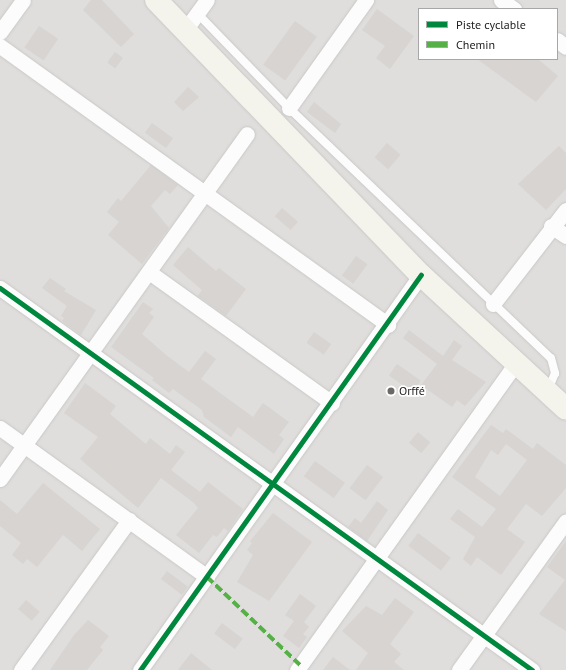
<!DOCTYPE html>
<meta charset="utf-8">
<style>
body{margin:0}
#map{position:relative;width:566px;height:670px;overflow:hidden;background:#f0eeeb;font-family:"PT Sans",sans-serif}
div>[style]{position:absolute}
.residential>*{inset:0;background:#dfdedc}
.building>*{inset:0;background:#d7d4d2;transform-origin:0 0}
.roads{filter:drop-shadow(0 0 1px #c9c8c7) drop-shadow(0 0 1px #c9c8c7)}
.lane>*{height:8px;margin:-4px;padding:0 4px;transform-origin:4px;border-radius:4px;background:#fdfcfc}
.street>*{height:15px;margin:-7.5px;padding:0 7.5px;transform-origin:7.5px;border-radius:7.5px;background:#fdfcfc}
.secondary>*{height:22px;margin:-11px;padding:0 11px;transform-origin:11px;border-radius:11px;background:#f4f4ed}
.quiet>*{height:4px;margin-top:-2px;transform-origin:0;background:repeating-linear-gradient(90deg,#55b145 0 8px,transparent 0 12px)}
.cycleway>*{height:5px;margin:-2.5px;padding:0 2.5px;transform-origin:2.5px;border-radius:2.5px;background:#00873e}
.dots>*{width:11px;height:11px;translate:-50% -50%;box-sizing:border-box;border:2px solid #fff;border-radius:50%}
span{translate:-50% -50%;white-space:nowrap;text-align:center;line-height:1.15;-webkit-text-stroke:3.5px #fff;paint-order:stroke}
.poi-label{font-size:12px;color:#222}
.left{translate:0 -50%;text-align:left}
.legend{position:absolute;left:418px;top:8px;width:140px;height:52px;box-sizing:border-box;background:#fff;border:1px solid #a7a7a7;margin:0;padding:5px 7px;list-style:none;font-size:12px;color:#222}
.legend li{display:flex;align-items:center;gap:8px;height:20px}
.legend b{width:20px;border:1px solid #a7a7a7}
</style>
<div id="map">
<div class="residential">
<i style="clip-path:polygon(evenodd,0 0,566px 0,566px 670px,0 670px,0 0,419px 9px,557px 9px,557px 59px,419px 59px,419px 9px)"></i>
</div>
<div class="building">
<i style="clip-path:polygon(91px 0,102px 0,134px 34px,121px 47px,83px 10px)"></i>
<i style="clip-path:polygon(377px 9px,414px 36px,390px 69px,376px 58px,385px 46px,362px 30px)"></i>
<i style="left:295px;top:21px;width:27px;height:54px;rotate:36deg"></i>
<i style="left:39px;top:26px;width:23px;height:26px;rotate:34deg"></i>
<i style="left:115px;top:52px;width:10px;height:13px;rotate:37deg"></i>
<i style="clip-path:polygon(477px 59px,538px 59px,558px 76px,536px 102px)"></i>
<i style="clip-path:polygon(188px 87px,199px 97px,183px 111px,174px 102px)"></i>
<i style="clip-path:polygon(314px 102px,341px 124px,335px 133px,307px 112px)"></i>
<i style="left:152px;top:123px;width:26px;height:12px;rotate:36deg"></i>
<i style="left:387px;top:143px;width:18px;height:19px;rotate:41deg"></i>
<i style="clip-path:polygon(559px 146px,566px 153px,566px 189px,546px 210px,518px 184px)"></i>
<i style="clip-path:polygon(151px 165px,178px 185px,170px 194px,165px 190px,151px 206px,169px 228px,142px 264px,108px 235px,119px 222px,107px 212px,118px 198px,121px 201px)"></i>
<i style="left:282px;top:208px;width:21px;height:11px;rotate:41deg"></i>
<i style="clip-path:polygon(188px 247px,216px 271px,219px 268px,246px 289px,226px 316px,198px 296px,202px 290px,173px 265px)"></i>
<i style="left:356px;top:256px;width:14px;height:24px;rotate:36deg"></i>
<i style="clip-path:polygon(50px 278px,66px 289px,64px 291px,96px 310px,81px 335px,62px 321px,64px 318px,61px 316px,67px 306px,42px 288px)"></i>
<i style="clip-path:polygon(143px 302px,153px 309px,149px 313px,154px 317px,142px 334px,166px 355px,189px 372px,205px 351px,216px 359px,201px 379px,253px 417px,263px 403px,289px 422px,279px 435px,284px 439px,274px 454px,238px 427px,231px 437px,204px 417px,202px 410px,173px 389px,169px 393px,152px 380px,154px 378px,111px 347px)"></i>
<i style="clip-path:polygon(409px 330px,443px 356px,454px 340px,462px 346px,452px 360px,486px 382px,465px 406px,457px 400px,452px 407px,421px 385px,437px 364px,403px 338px)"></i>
<i style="left:314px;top:332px;width:21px;height:13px;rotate:35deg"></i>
<i style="left:397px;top:364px;width:29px;height:14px;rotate:35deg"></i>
<i style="clip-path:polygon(85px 383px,116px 406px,110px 414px,146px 444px,150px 438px,170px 454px,176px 445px,185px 452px,171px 470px,200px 492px,208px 482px,243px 509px,228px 531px,224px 528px,217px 537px,213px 535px,199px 553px,176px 535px,198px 508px,194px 503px,161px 478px,138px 508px,80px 459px,98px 437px,64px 413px)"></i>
<i style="clip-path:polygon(evenodd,491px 425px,503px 433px,506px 429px,533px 449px,537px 443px,566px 465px,566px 488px,542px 516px,526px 504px,507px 529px,525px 542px,501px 575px,477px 557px,471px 566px,463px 559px,475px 537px,450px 519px,458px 509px,482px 527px,496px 509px,452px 477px,491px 425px,506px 444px,527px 460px,500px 496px,475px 477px,491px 450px,498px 455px,506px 444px)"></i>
<i style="left:418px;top:432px;width:16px;height:14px;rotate:40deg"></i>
<i style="left:315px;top:461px;width:37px;height:19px;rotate:36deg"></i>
<i style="left:367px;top:465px;width:20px;height:29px;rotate:37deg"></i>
<i style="clip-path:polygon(43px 483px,100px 529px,82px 551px,63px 535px,37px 567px,27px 559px,23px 564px,12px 555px,21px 543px,0 526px,0 500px,17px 514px)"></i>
<i style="clip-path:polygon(377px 501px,388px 510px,367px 541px,348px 527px,355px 518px,361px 523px)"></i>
<i style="clip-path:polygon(273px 513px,312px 542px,269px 601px,237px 582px,253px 555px,247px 550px,252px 543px,250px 541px)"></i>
<i style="left:418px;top:533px;width:41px;height:16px;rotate:37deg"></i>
<i style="clip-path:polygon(566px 541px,566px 631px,539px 614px,565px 580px,547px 567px)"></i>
<i style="left:167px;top:571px;width:26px;height:10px;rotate:37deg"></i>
<i style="clip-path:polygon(300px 594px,316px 606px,304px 622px,309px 627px,303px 634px,307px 637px,299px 648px,283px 636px,294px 621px,285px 615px)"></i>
<i style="clip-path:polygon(395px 598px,414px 612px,390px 644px,401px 654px,394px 662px,404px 670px,356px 670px,368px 653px,342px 631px,366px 606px,382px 615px)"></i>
<i style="left:26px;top:600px;width:18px;height:12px;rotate:41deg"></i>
<i style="clip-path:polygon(88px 620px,109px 636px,100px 647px,103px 650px,87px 670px,50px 670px,74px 635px)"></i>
<i style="left:222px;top:623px;width:26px;height:13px;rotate:37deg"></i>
<i style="clip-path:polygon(191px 653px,212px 670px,178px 670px)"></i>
<i style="clip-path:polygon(333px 657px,350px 670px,323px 670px)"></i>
</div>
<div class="roads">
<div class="lane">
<i style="left:197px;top:13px;width:132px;rotate:45.9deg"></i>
<i style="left:289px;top:108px;width:362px;rotate:43.7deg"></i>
<i style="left:551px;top:358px;width:16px;rotate:75deg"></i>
<i style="left:555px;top:373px;width:18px;rotate:112deg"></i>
</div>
<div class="street">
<i style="left:501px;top:0;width:16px;rotate:35deg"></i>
<i style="left:185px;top:30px;width:37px;rotate:-54deg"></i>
<i style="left:0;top:32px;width:39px;rotate:-54deg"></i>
<i style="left:557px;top:40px;width:11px;rotate:38deg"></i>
<i style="left:0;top:46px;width:478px;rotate:35.7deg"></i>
<i style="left:289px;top:108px;width:133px;rotate:-54.5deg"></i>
<i style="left:551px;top:226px;width:18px;rotate:34deg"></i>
<i style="left:149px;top:272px;width:225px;rotate:35.6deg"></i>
<i style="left:0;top:288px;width:655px;rotate:35.68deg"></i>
<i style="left:493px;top:304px;width:119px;rotate:-52.2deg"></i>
<i style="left:0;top:428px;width:255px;rotate:35.7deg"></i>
<i style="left:0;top:479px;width:424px;rotate:-54.4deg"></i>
<i style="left:21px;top:670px;width:185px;rotate:-54.2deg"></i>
<i style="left:140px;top:670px;width:485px;rotate:-54.6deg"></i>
<i style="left:297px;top:670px;width:376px;rotate:-54.5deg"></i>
<i style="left:459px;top:670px;width:183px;rotate:-54.3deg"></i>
</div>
<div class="secondary">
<i style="left:156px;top:0;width:382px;rotate:46.1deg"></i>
<i style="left:421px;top:275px;width:197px;rotate:42.7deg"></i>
</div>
</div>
<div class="quiet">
<i style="left:207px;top:577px;width:128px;rotate:43.4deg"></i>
</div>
<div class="cycleway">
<i style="left:0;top:288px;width:655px;rotate:35.68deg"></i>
<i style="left:140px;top:670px;width:485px;rotate:-54.6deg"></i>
</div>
<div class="dots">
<i style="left:391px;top:391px;background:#6a6968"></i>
</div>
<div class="poi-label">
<span class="left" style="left:399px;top:391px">Orffé</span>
</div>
<ul class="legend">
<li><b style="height:5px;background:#00873e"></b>Piste cyclable</li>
<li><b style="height:5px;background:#55b145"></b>Chemin</li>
</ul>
</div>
